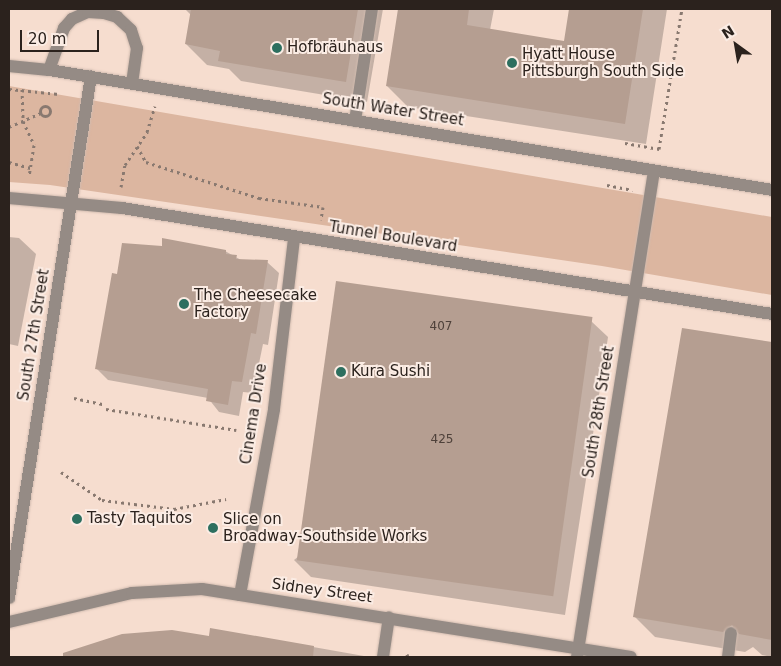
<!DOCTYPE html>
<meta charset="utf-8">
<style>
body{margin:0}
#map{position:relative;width:781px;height:666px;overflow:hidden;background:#f6ddcf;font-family:"DejaVu Sans",sans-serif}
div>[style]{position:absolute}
.green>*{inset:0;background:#dcb6a0}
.shadow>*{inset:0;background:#0003}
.building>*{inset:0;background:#b59e91;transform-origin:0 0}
.path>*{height:3px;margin-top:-1.5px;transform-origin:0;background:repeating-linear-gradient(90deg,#897970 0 2.5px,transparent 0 6.5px)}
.path>.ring{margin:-1.5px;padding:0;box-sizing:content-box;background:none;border:3px solid #897970;border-radius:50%}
.roads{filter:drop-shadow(0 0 1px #d1bbaf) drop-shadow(0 0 1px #d1bbaf)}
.lane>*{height:12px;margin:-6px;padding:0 6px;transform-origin:6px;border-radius:6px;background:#958b85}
.street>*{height:12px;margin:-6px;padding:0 6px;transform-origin:6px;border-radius:6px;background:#958b85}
.dots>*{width:14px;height:14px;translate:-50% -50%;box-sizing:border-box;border:2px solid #fbece4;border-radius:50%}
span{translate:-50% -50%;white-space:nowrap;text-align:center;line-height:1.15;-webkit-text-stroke:4px #fbece4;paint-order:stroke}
.number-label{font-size:12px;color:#4e413a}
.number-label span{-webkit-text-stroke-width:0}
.poi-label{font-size:15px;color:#2b221d}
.left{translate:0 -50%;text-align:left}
.street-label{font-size:15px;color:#2b221d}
.frame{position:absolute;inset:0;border:10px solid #2b221d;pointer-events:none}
.north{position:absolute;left:711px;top:20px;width:50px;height:50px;-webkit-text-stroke:4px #fbece4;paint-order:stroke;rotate:328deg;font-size:14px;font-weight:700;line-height:20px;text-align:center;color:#2b221d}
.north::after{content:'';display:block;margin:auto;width:18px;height:22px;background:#2b221d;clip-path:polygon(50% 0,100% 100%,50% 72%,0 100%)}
.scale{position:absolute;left:20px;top:30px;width:79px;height:22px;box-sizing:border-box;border:2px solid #2b221d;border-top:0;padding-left:6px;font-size:15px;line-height:18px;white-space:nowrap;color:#2b221d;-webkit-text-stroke:4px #fbece4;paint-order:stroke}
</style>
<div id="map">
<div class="green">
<i style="clip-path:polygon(9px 86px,772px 217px,772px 295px,602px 266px,50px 185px,9px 182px)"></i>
</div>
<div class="shadow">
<i style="clip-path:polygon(185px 9px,383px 9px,367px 102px,241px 81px,229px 69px,207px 65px,186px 44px,191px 15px)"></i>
<i style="clip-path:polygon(399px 9px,494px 9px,490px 30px,565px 42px,571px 9px,667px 9px,646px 144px,408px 107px,387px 86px)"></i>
<i style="clip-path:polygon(9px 237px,19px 238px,36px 254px,18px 346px,9px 344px)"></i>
<i style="clip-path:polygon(225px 251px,241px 260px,267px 262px,279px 273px,268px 345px,263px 344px,253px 393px,243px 392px,239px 416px,219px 412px,208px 398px,108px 380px,96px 368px,118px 275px)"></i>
<i style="clip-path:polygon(591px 321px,608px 337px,565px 615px,311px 577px,294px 560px)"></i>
<i style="clip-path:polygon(683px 329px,772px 344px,772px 657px,762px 655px,753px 647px,745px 652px,655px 637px,634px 616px)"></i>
<i style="clip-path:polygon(211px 629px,364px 656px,365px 657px,72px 657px,80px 651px,209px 637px)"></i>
</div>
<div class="building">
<i style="clip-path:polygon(191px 9px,358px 9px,346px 82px,218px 61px,220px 51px,185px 44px)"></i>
<i style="clip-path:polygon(398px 9px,469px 9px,467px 25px,564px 41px,569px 9px,643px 9px,625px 124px,386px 86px)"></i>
<i style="clip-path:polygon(162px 238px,226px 250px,226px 254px,237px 255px,236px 259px,268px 260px,256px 334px,251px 333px,242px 382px,232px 381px,228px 405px,206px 401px,208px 389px,95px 369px,112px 273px,117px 274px,122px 243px,162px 246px)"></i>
<i style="left:336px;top:281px;width:259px;height:282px;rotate:8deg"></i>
<i style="clip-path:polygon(682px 328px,772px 342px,772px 640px,739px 634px,732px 625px,723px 632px,633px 617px)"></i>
<i style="clip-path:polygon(210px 628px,314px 646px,313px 657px,63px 657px,63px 653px,122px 634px,172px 630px,209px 636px)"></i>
</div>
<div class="path">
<i style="left:9px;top:89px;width:50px;rotate:5.7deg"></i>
<i style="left:22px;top:89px;width:32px;rotate:88deg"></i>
<i style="left:23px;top:121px;width:26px;rotate:65deg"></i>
<i style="left:34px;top:145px;width:31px;rotate:99deg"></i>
<i class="ring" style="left:40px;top:106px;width:7px;height:7px"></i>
<i style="left:9px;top:127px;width:35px;rotate:-24deg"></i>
<i style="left:625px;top:143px;width:35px;rotate:10deg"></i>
<i style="left:659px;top:149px;width:142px;rotate:-80.7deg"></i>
<i style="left:137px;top:146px;width:18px;rotate:61deg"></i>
<i style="left:146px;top:162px;width:119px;rotate:17.7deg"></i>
<i style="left:259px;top:198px;width:65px;rotate:8deg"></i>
<i style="left:323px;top:207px;width:13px;rotate:99deg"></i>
<i style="left:9px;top:162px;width:22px;rotate:16deg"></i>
<i style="left:607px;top:185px;width:26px;rotate:11deg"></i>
<i style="left:121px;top:187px;width:22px;rotate:-80deg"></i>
<i style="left:125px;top:165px;width:40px;rotate:-56deg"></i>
<i style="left:147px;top:132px;width:27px;rotate:-73deg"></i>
<i style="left:74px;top:398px;width:30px;rotate:12deg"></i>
<i style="left:106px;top:409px;width:132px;rotate:9.2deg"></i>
<i style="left:61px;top:472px;width:50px;rotate:34.3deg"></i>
<i style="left:102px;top:500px;width:73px;rotate:7.1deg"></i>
<i style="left:174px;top:509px;width:53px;rotate:-10.9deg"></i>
<i style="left:407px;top:654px;width:3px;rotate:72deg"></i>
</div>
<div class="roads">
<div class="lane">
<i style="left:49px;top:70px;width:45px;rotate:-70.3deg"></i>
<i style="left:64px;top:28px;width:12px;rotate:-48deg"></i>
<i style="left:72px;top:19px;width:17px;rotate:-24deg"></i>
<i style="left:88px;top:12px;width:16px;rotate:4deg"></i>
<i style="left:104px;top:13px;width:14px;rotate:17deg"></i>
<i style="left:117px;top:17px;width:19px;rotate:43deg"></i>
<i style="left:131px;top:30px;width:19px;rotate:72deg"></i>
<i style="left:137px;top:48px;width:35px;rotate:98deg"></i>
<i style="left:355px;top:121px;width:113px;rotate:-81.4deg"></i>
<i style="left:240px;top:595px;width:189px;rotate:-79.6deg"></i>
<i style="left:274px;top:409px;width:172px;rotate:-83.3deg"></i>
<i style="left:383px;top:657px;width:40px;rotate:-81.5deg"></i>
<i style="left:728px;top:657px;width:24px;rotate:-83deg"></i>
</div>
<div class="street">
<i style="left:9px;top:66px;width:40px;rotate:5.7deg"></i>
<i style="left:49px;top:70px;width:733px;rotate:9.42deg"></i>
<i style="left:9px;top:198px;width:113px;rotate:5.1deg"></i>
<i style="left:122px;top:208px;width:659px;rotate:9.26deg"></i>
<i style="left:9px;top:598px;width:528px;rotate:-81.07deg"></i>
<i style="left:9px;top:622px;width:126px;rotate:-13.3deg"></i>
<i style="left:132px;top:593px;width:70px;rotate:-3.3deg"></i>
<i style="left:202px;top:589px;width:434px;rotate:9deg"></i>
<i style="left:577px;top:657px;width:492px;rotate:-81deg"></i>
</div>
</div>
<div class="dots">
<i style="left:277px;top:48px;background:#2d6f5f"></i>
<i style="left:512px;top:63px;background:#2d6f5f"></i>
<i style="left:184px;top:304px;background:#2d6f5f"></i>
<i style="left:341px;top:372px;background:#2d6f5f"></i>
<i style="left:77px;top:519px;background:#2d6f5f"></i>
<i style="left:213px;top:528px;background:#2d6f5f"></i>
</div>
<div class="number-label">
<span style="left:441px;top:327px">407</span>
<span style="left:442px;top:440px">425</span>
</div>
<div class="poi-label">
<span class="left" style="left:287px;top:48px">Hofbräuhaus</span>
<span class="left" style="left:522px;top:63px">Hyatt House<br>Pittsburgh South Side</span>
<span class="left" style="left:194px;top:304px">The Cheesecake<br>Factory</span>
<span class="left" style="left:351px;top:372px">Kura Sushi</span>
<span class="left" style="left:87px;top:519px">Tasty Taquitos</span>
<span class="left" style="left:223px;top:528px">Slice on<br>Broadway-Southside Works</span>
</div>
<div class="street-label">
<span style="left:393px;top:110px;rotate:9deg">South Water Street</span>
<span style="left:393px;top:237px;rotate:9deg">Tunnel Boulevard</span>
<span style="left:34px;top:335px;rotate:-81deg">South 27th Street</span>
<span style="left:599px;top:412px;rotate:-81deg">South 28th Street</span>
<span style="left:254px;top:414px;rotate:-81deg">Cinema Drive</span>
<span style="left:322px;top:591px;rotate:8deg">Sidney Street</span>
</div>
<div class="frame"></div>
<div class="north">N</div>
<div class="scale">20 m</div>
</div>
